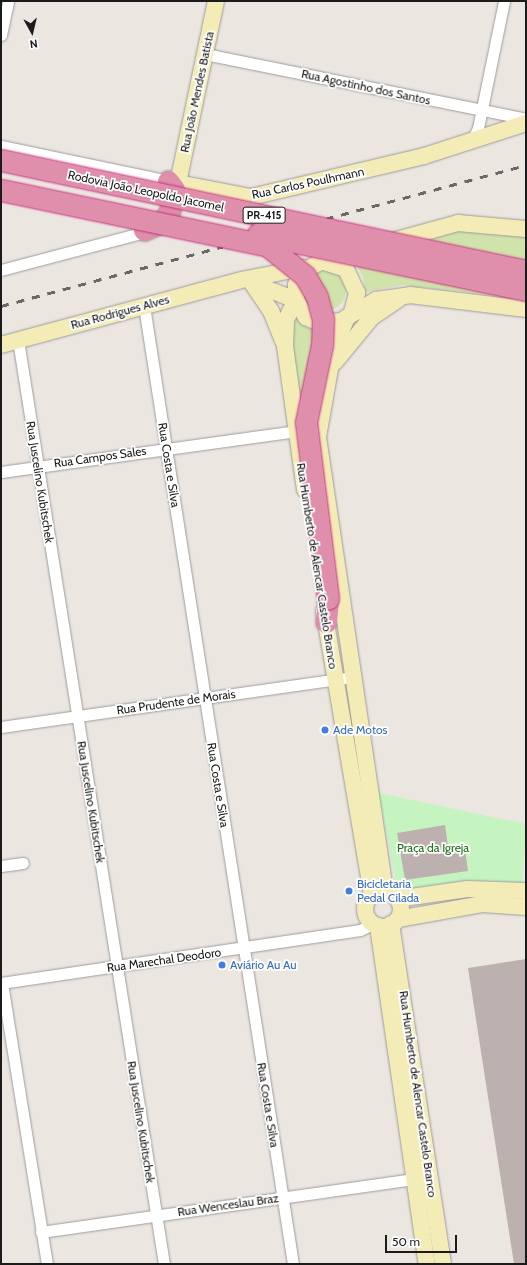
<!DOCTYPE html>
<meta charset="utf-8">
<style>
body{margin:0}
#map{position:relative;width:527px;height:1265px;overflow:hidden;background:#ece6e1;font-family:Cabin,sans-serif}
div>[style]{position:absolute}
.grass>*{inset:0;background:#d0e3aa}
.round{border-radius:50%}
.park>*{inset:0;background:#c5f4c0}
.building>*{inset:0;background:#bcb1ae}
.roads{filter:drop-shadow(0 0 1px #9c9c9c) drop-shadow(0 0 1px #9c9c9c)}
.street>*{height:11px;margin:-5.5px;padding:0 5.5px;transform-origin:5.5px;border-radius:5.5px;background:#fff}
.secondary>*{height:16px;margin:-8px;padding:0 8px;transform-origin:8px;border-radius:8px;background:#f4ecb7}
.secondary>.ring{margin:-8px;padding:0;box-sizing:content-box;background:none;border:16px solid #f4ecb7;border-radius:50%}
.highway>*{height:21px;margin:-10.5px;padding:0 10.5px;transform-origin:10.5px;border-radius:10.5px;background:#df8eab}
.rail>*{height:3px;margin-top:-1.5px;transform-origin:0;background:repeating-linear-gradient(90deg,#696969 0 8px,transparent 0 16px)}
.bridges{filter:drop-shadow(0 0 1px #c8307f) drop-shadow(0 0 1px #c8307f)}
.highway-bridge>*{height:21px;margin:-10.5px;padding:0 10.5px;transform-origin:10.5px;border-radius:10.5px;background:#df8eab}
.dots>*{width:11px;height:11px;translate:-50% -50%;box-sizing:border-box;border:2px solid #fff;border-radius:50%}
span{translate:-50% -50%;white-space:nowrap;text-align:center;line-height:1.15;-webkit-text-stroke:3.5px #fff;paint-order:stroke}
.shield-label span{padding:1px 3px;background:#fff;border:1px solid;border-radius:3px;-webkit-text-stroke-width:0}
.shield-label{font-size:11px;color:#1b1b1b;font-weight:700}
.street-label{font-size:12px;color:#1b1b1b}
.shop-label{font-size:12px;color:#366cbe}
.left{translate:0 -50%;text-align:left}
.park-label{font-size:12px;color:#1c6f13}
.frame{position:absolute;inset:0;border:2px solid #1b1b1b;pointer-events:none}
.north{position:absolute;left:12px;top:12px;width:40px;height:40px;-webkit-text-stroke:3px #fff;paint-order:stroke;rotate:172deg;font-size:11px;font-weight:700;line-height:16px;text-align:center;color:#1b1b1b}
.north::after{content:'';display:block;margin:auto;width:14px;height:18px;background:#1b1b1b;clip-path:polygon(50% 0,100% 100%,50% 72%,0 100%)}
.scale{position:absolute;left:385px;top:1235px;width:72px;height:18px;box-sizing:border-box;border:2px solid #1b1b1b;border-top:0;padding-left:5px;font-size:12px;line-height:14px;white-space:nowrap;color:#1b1b1b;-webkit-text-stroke:3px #fff;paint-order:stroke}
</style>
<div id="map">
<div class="grass">
<i style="clip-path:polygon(466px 230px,526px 236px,526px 299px,403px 285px,365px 292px,363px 277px,355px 263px,448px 232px)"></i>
<i class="round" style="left:304px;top:269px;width:42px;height:42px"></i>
<i style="clip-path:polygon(298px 318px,318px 332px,302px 417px,291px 343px,290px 321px)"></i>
</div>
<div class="park">
<i style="clip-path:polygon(379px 793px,526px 824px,522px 890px,398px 894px)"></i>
</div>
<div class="building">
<i style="clip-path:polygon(445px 825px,449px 853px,465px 850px,468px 871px,405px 880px,397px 833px)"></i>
<i style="clip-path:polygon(526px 959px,526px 1264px,514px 1264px,468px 968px)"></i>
</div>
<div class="roads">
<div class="street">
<i style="left:1px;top:35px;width:35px;rotate:-78deg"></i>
<i style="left:205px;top:54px;width:328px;rotate:11.4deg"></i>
<i style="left:472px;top:141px;width:14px;rotate:-65deg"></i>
<i style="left:478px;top:128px;width:130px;rotate:-78.4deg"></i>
<i style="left:1px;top:146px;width:176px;rotate:11.8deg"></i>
<i style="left:1px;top:270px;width:153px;rotate:-14.8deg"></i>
<i style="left:144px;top:306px;width:970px;rotate:81.16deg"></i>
<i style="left:18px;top:340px;width:935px;rotate:81.02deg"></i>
<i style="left:1px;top:472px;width:297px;rotate:-7.9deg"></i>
<i style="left:1px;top:727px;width:354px;rotate:-8.1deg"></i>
<i style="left:1px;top:866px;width:22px;rotate:-8deg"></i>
<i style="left:1px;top:983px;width:363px;rotate:-8.4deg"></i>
<i style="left:360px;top:930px;width:14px;rotate:-25deg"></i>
<i style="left:2px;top:983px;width:285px;rotate:80.9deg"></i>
<i style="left:41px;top:1232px;width:378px;rotate:-8.1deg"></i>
</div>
<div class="secondary">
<i style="left:216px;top:1px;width:186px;rotate:101.8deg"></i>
<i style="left:178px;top:183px;width:74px;rotate:10.9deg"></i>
<i style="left:251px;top:197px;width:178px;rotate:-13.3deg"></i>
<i style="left:424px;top:156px;width:107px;rotate:-17.9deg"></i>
<i style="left:389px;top:242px;width:72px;rotate:-15.4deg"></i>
<i style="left:458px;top:223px;width:68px;rotate:5deg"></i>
<i style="left:241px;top:280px;width:63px;rotate:-11deg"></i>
<i style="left:252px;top:283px;width:47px;rotate:21.1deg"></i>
<i style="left:296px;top:300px;width:22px;rotate:117deg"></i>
<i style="left:286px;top:320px;width:26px;rotate:92deg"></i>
<i style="left:285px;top:346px;width:145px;rotate:82.1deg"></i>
<i style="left:252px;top:283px;width:34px;rotate:56deg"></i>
<i style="left:271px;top:311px;width:32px;rotate:68deg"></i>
<i style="left:352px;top:312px;width:20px;rotate:-75deg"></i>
<i style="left:357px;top:293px;width:26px;rotate:-115deg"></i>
<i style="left:346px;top:269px;width:25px;rotate:-162deg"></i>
<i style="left:322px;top:261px;width:23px;rotate:151deg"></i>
<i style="left:302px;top:272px;width:14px;rotate:115deg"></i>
<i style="left:296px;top:285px;width:15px;rotate:90deg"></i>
<i style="left:296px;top:300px;width:20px;rotate:60deg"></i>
<i style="left:306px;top:317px;width:14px;rotate:25deg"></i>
<i style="left:319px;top:323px;width:22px;rotate:-5deg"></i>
<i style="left:341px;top:321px;width:41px;rotate:-31deg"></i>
<i style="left:376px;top:300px;width:34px;rotate:-8deg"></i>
<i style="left:410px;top:295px;width:117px;rotate:6.9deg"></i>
<i style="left:347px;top:317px;width:38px;rotate:112deg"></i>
<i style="left:333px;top:352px;width:86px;rotate:100deg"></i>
<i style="left:318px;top:437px;width:459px;rotate:81.6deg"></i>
<i style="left:1px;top:345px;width:246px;rotate:-15.1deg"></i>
<i style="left:335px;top:362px;width:58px;rotate:-50.6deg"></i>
<i style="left:372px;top:317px;width:32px;rotate:-34deg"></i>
<i style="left:324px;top:611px;width:287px;rotate:80.4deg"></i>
<i class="ring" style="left:365px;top:891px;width:20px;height:20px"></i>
<i style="left:397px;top:899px;width:71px;rotate:-8.1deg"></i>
<i style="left:467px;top:889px;width:59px;rotate:1.9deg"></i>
<i style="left:398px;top:919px;width:85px;rotate:-10.1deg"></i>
<i style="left:482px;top:904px;width:44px;rotate:3.9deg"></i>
<i style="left:391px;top:924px;width:344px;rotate:81.3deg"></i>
<i style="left:378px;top:926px;width:342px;rotate:81.8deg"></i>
</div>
<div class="highway">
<i style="left:144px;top:230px;width:15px;rotate:-23deg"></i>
<i style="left:158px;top:224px;width:15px;rotate:-42deg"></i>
<i style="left:169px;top:214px;width:25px;rotate:-79deg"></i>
<i style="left:174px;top:189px;width:10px;rotate:-127deg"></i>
<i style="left:326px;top:622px;width:23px;rotate:-85deg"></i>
</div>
</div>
<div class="rail">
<i style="left:1px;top:306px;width:544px;rotate:-15.03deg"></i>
</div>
<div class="bridges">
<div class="highway-bridge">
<i style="left:1px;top:160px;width:537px;rotate:11.94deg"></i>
<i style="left:1px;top:190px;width:273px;rotate:11.8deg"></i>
<i style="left:268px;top:246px;width:48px;rotate:39deg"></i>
<i style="left:305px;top:276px;width:24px;rotate:60deg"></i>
<i style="left:317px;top:297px;width:23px;rotate:75deg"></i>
<i style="left:323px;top:319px;width:26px;rotate:92deg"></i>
<i style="left:322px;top:345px;width:79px;rotate:101.7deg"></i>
<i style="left:306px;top:422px;width:178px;rotate:82.9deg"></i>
<i style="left:258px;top:234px;width:274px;rotate:11.8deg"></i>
</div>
</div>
<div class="dots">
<i style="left:325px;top:730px;background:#3f7fe0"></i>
<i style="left:349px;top:891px;background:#3f7fe0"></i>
<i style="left:222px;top:965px;background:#3f7fe0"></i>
</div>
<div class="shield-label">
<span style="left:264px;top:215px">PR-415</span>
</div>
<div class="street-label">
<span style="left:366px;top:87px;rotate:12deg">Rua Agostinho dos Santos</span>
<span style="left:197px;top:92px;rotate:-78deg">Rua João Mendes Batista</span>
<span style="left:308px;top:183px;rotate:-12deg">Rua Carlos Poulhmann</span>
<span style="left:146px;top:191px;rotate:12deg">Rodovia João Leopoldo Jacomel</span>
<span style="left:120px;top:312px;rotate:-15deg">Rua Rodrigues Alves</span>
<span style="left:100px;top:457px;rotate:-8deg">Rua Campos Sales</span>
<span style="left:169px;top:465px;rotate:81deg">Rua Costa e Silva</span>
<span style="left:40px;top:482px;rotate:81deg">Rua Juscelino Kubitschek</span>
<span style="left:317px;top:566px;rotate:81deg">Rua Humberto de Alencar Castelo Branco</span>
<span style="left:176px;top:702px;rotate:-8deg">Rua Prudente de Morais</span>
<span style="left:218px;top:785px;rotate:81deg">Rua Costa e Silva</span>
<span style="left:91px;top:802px;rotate:81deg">Rua Juscelino Kubitschek</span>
<span style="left:164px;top:960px;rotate:-8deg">Rua Marechal Deodoro</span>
<span style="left:418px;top:1094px;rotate:82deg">Rua Humberto de Alencar Castelo Branco</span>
<span style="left:268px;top:1105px;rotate:81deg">Rua Costa e Silva</span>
<span style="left:141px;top:1122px;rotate:81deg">Rua Juscelino Kubitschek</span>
<span style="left:228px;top:1205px;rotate:-8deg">Rua Wenceslau Braz</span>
</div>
<div class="shop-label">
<span class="left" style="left:333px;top:730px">Ade Motos</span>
<span class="left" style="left:357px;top:891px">Bicicletaria<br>Pedal Cilada</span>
<span class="left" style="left:230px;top:965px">Aviário Au Au</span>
</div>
<div class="park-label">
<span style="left:433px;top:848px">Praça da Igreja</span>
</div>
<div class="frame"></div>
<div class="north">N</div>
<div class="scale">50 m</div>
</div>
